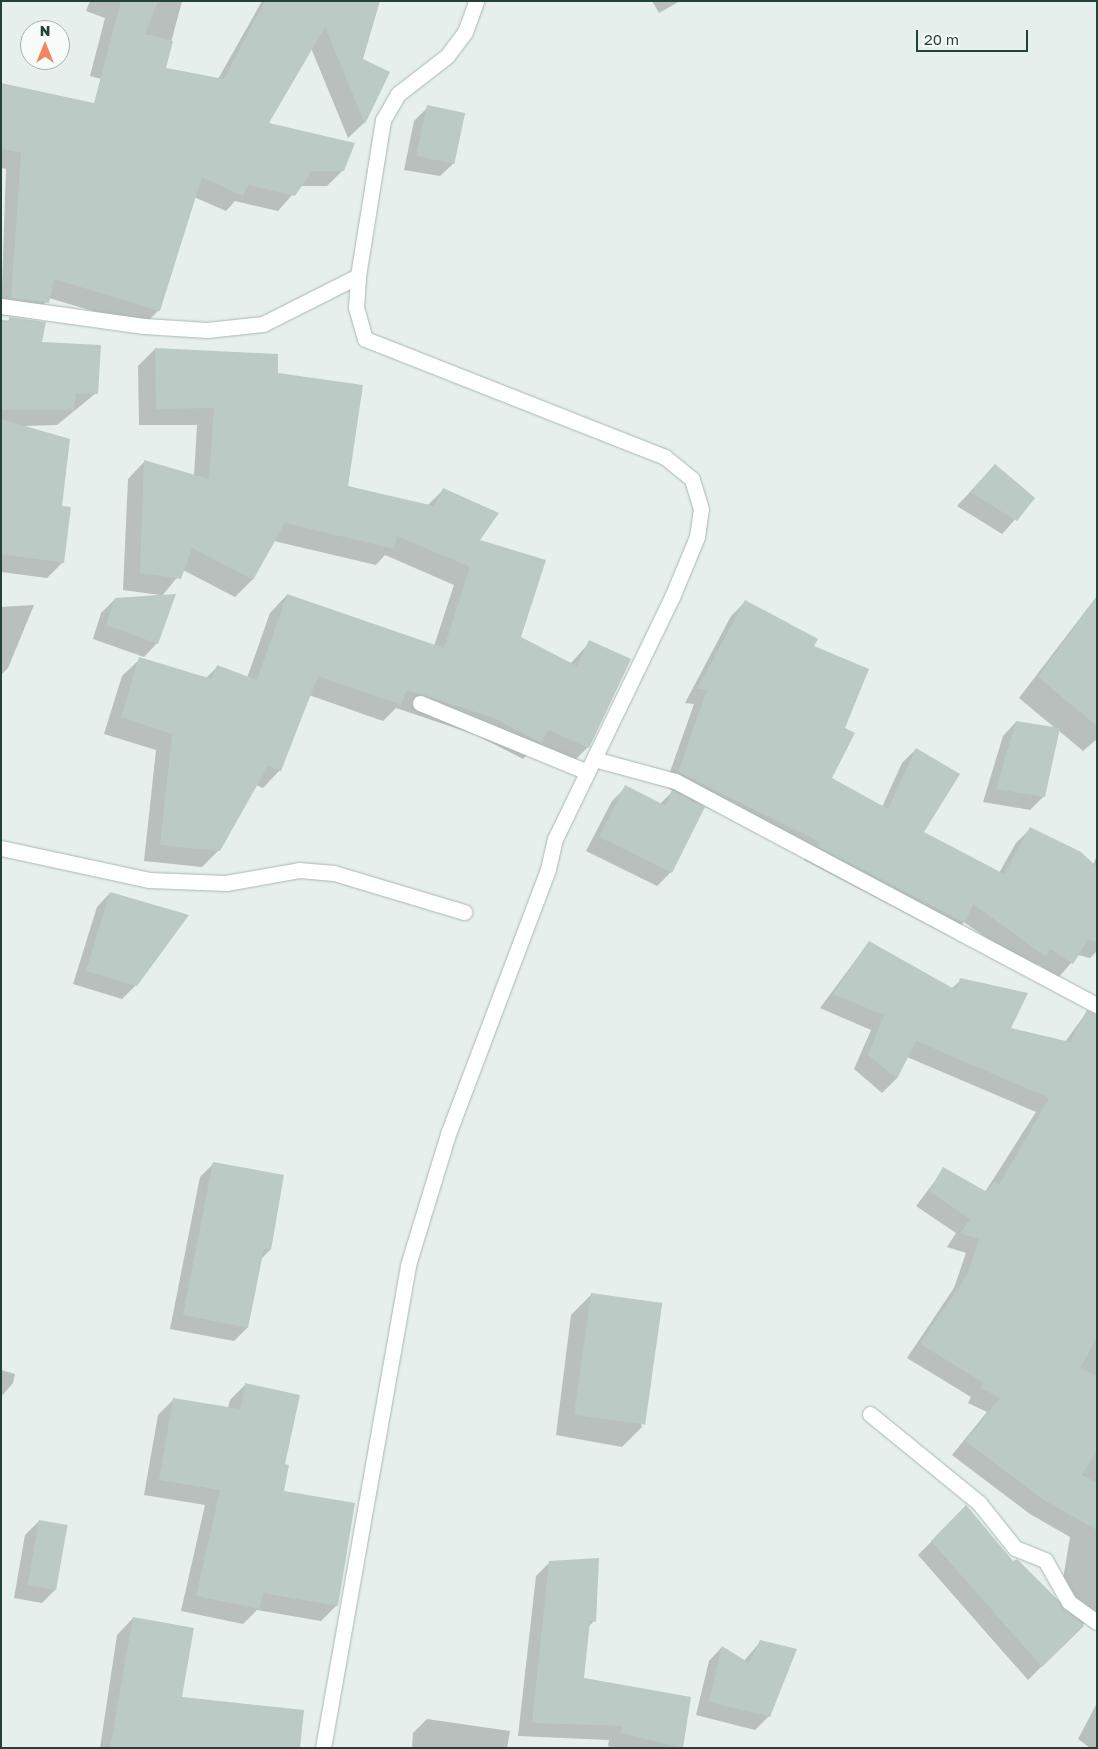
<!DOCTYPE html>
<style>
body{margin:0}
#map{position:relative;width:1098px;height:1749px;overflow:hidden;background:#e6efeb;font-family:"Golos Text",sans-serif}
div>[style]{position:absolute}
.shadow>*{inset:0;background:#0003}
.building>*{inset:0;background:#bbcac4;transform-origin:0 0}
.roads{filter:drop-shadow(0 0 1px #a8b8b2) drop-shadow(0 0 1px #a8b8b2)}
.minor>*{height:15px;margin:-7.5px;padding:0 7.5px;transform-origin:7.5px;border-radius:7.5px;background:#fff}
span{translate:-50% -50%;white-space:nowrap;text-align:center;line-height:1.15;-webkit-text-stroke:5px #f7fbf9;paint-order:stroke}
.frame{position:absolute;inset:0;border:2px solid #24423a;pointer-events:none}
.north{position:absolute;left:20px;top:20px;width:50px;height:50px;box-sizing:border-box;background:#f7fbf9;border:1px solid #a3b1ad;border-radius:50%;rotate:0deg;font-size:14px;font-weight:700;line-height:20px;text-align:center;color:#24423a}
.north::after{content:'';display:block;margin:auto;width:18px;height:22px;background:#f4845f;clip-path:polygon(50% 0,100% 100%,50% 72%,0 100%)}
.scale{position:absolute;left:916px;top:30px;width:112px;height:22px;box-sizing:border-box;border:2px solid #24423a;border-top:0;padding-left:6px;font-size:15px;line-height:18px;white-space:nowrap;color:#24423a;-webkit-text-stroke:4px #f7fbf9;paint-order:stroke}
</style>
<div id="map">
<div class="shadow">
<i style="clip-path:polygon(90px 1px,182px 1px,164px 69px,218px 79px,262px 1px,379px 1px,362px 59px,388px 72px,364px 123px,348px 138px,311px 48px,267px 124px,343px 170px,327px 186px,300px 186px,278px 211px,235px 201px,226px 211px,194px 197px,159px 310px,143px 326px,49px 298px,32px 319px,1px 315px,6px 169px,1px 168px,1px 85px,114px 109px,120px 84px,90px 76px,105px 18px,86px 11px)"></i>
<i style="clip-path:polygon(652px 1px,680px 1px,659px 13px)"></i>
<i style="clip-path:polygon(428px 107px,454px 163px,440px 176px,404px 170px,414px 121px)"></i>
<i style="clip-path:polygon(1px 320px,44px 323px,40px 343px,96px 393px,57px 425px,21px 426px,60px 507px,63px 562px,47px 578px,1px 572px)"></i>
<i style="clip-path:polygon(155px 349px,277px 374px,347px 487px,427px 506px,443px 490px,478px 540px,519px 637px,570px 664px,590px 642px,588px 747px,571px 764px,534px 748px,523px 759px,476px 735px,396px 708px,383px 721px,309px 695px,280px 770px,263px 788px,256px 785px,219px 850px,202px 867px,144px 861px,156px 750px,104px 734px,122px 676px,140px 659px,205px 679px,218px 666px,247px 678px,270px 613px,287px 595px,434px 646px,454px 585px,385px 555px,376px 565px,274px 541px,252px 580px,235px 597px,183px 570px,162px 596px,157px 643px,144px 657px,93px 639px,101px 613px,115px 599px,160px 595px,123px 590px,128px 479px,144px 462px,194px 476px,197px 425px,139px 425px,138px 366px)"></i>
<i style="clip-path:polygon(995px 465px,1034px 498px,1002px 534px,957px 506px)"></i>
<i style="clip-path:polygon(1097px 596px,1097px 739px,1083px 751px,1058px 730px,1043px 797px,1030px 810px,983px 802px,1003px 736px,1016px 722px,1055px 728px,1019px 698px)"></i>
<i style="clip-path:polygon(745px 602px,812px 647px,843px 728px,830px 779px,882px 807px,902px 763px,916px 749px,922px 832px,999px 873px,1016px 843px,1030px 829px,1093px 865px,1097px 855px,1097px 951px,1090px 958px,1078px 955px,1058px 978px,1038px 964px,1031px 970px,964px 922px,949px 936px,804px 860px,807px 856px,704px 806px,671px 872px,657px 886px,586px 851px,612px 801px,626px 787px,660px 804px,673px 791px,665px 786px,694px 704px,685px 703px,731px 616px)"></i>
<i style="clip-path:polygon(34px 605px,8px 668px,1px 675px,1px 607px)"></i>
<i style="clip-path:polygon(110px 893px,136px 985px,122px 999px,73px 984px,97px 907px)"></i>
<i style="clip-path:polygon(869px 942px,951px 989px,961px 980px,1010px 1028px,1065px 1042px,1086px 1013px,1097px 1018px,1097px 1611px,1028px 1680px,918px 1555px,966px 1507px,1012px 1563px,1059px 1603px,1070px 1537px,1030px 1514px,952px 1455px,987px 1412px,968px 1403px,971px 1397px,907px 1358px,954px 1288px,966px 1253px,947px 1247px,956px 1233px,916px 1206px,944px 1169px,985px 1192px,1036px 1112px,907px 1057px,896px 1079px,882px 1093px,854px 1069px,871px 1030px,820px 1008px)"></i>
<i style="clip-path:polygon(213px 1164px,270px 1250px,261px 1259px,247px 1328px,234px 1341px,170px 1329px,200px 1177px)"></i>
<i style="clip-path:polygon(591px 1295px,642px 1427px,622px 1447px,556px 1435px,571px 1315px)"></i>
<i style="clip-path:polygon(1px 1370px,15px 1374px,13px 1383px,1px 1397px)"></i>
<i style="clip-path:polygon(246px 1384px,283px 1465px,283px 1492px,337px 1605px,321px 1621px,257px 1610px,243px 1624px,181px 1611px,205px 1505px,144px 1495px,158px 1415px,173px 1400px,228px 1408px,230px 1400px)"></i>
<i style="clip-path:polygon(39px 1521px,56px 1589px,42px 1603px,14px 1598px,25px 1535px)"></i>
<i style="clip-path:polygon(550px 1562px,594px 1621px,588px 1627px,583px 1679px,690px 1698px,681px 1748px,613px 1748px,608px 1746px,609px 1740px,518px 1736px,536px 1576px)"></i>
<i style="clip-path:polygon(133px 1618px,181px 1698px,299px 1748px,100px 1748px,117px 1635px)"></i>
<i style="clip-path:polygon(761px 1641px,769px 1716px,755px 1730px,696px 1715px,709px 1661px,722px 1647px,744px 1661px)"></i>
<i style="clip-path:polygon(1097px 1703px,1097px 1748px,1090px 1748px,1078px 1739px)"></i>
<i style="clip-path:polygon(427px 1719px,510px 1731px,507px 1748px,412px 1748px,413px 1733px)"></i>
</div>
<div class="building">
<i style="clip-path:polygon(121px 1px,158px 1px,145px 34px,173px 41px,166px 68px,224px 79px,265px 1px,380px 1px,363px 59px,390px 72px,365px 124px,325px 27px,269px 123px,355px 143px,344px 171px,312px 171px,295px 196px,248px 185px,243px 196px,202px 177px,160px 311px,54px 279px,49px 303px,11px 298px,21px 153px,1px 149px,1px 83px,94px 103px)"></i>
<i style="left:427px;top:105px;width:39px;height:52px;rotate:12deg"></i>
<i style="clip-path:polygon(9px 317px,46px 322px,42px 342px,101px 345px,98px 394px,76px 394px,74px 410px,1px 410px,1px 321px,9px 322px)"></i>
<i style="clip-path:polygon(155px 348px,278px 354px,278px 373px,363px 385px,348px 486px,434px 506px,443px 488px,499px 513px,480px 540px,546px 560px,521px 637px,577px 666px,589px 640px,631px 659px,589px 748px,548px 730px,541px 743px,494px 718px,407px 690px,401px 705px,318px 676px,281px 771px,268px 766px,220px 851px,160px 845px,172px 734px,121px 717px,139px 657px,212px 679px,217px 665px,257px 680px,287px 594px,444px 648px,470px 567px,397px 536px,394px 549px,285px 523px,253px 580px,192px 548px,181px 579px,140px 573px,144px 460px,209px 479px,214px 408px,156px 409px)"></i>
<i style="clip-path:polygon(1px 419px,70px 439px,62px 506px,71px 507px,64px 563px,1px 554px)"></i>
<i style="clip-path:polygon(995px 464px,1035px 498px,1017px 521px,970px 492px)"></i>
<i style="clip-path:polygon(176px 594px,158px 644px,106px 625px,115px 598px)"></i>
<i style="clip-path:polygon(1097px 596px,1097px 726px,1038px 677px)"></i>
<i style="clip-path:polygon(745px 600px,818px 639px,814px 646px,869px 669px,845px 728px,855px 733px,832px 778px,888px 809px,916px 748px,960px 774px,924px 832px,1004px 874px,1030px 827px,1081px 852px,1097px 867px,1097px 942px,1088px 940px,1073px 964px,1050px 949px,1046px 957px,973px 904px,965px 923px,817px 846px,820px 842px,678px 772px,707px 690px,697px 689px)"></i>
<i style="clip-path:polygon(1016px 721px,1060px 728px,1045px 797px,996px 789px)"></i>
<i style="clip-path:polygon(625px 785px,666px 806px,672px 790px,705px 807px,672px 873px,599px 837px)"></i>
<i style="clip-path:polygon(110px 892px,189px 915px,137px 986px,86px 971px)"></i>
<i style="clip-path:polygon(869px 941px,956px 990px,960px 978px,1028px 993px,1011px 1028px,1070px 1042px,1087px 1010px,1097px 1014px,1097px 1338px,1080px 1368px,1097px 1376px,1097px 1451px,1082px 1475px,1097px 1483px,1097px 1530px,1044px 1500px,965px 1441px,1000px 1398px,981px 1388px,984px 1383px,920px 1344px,968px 1273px,979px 1239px,960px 1233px,970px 1219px,929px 1191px,943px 1167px,987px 1192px,994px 1182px,999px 1185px,1049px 1098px,916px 1041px,897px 1079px,868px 1055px,884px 1015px,833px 994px)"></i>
<i style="clip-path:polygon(213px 1162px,284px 1175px,271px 1250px,264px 1249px,248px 1328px,183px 1315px)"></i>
<i style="left:591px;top:1293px;width:72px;height:123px;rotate:8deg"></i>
<i style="clip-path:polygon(245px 1383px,300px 1395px,285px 1464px,289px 1465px,284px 1491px,355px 1503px,338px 1606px,263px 1593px,260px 1609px,196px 1596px,220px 1490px,159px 1480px,173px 1398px,240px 1409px)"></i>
<i style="clip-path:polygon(966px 1505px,1013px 1561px,1017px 1559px,1084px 1626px,1042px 1667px,931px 1541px)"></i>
<i style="left:39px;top:1520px;width:29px;height:66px;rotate:10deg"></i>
<i style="clip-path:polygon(599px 1558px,596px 1622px,590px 1621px,584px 1678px,691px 1697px,683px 1748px,621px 1733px,622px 1726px,532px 1723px,549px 1561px)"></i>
<i style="clip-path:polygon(133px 1617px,194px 1628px,182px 1697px,304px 1710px,300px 1748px,110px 1748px)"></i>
<i style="clip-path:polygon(760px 1640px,797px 1649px,770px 1717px,709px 1702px,722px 1646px,749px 1663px)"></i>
</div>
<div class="roads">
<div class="minor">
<i style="left:1px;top:306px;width:144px;rotate:8deg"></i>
<i style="left:144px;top:326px;width:63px;rotate:3.6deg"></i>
<i style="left:207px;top:330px;width:56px;rotate:-6.1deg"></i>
<i style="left:263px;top:324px;width:106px;rotate:-26.8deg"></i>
<i style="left:420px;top:703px;width:181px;rotate:22.4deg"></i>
<i style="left:594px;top:759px;width:84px;rotate:15.2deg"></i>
<i style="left:675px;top:781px;width:478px;rotate:28deg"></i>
<i style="left:1px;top:848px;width:151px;rotate:12.2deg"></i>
<i style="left:149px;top:880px;width:77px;rotate:2.2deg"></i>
<i style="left:226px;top:883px;width:74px;rotate:-10.1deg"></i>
<i style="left:299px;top:870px;width:35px;rotate:5deg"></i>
<i style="left:334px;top:873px;width:136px;rotate:16.7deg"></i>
<i style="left:870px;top:1414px;width:141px;rotate:39.2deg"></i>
<i style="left:979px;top:1503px;width:58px;rotate:51.3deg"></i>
<i style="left:1015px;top:1548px;width:32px;rotate:22deg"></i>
<i style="left:1045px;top:1560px;width:48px;rotate:60.3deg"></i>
<i style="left:1069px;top:1602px;width:34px;rotate:36deg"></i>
<i style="left:323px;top:1748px;width:490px;rotate:-80deg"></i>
<i style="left:408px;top:1265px;width:137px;rotate:-73deg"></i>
<i style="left:448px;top:1134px;width:283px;rotate:-69.3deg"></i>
<i style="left:548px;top:869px;width:31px;rotate:-77deg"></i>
<i style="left:555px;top:839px;width:269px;rotate:-64.2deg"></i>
<i style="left:672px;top:597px;width:65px;rotate:-67.4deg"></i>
<i style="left:697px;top:537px;width:28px;rotate:-82deg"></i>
<i style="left:701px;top:509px;width:31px;rotate:-107deg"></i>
<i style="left:692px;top:479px;width:35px;rotate:-141deg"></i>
<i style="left:665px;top:457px;width:322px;rotate:-158.5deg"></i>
<i style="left:365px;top:339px;width:33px;rotate:-106deg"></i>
<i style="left:356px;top:307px;width:31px;rotate:-86deg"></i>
<i style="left:358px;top:276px;width:158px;rotate:-80.9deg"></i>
<i style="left:383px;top:120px;width:30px;rotate:-60deg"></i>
<i style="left:398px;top:94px;width:62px;rotate:-37.8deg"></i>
<i style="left:447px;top:56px;width:30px;rotate:-53deg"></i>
<i style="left:465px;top:32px;width:33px;rotate:-70deg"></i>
</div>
</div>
<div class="frame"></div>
<div class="north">N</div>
<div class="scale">20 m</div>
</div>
